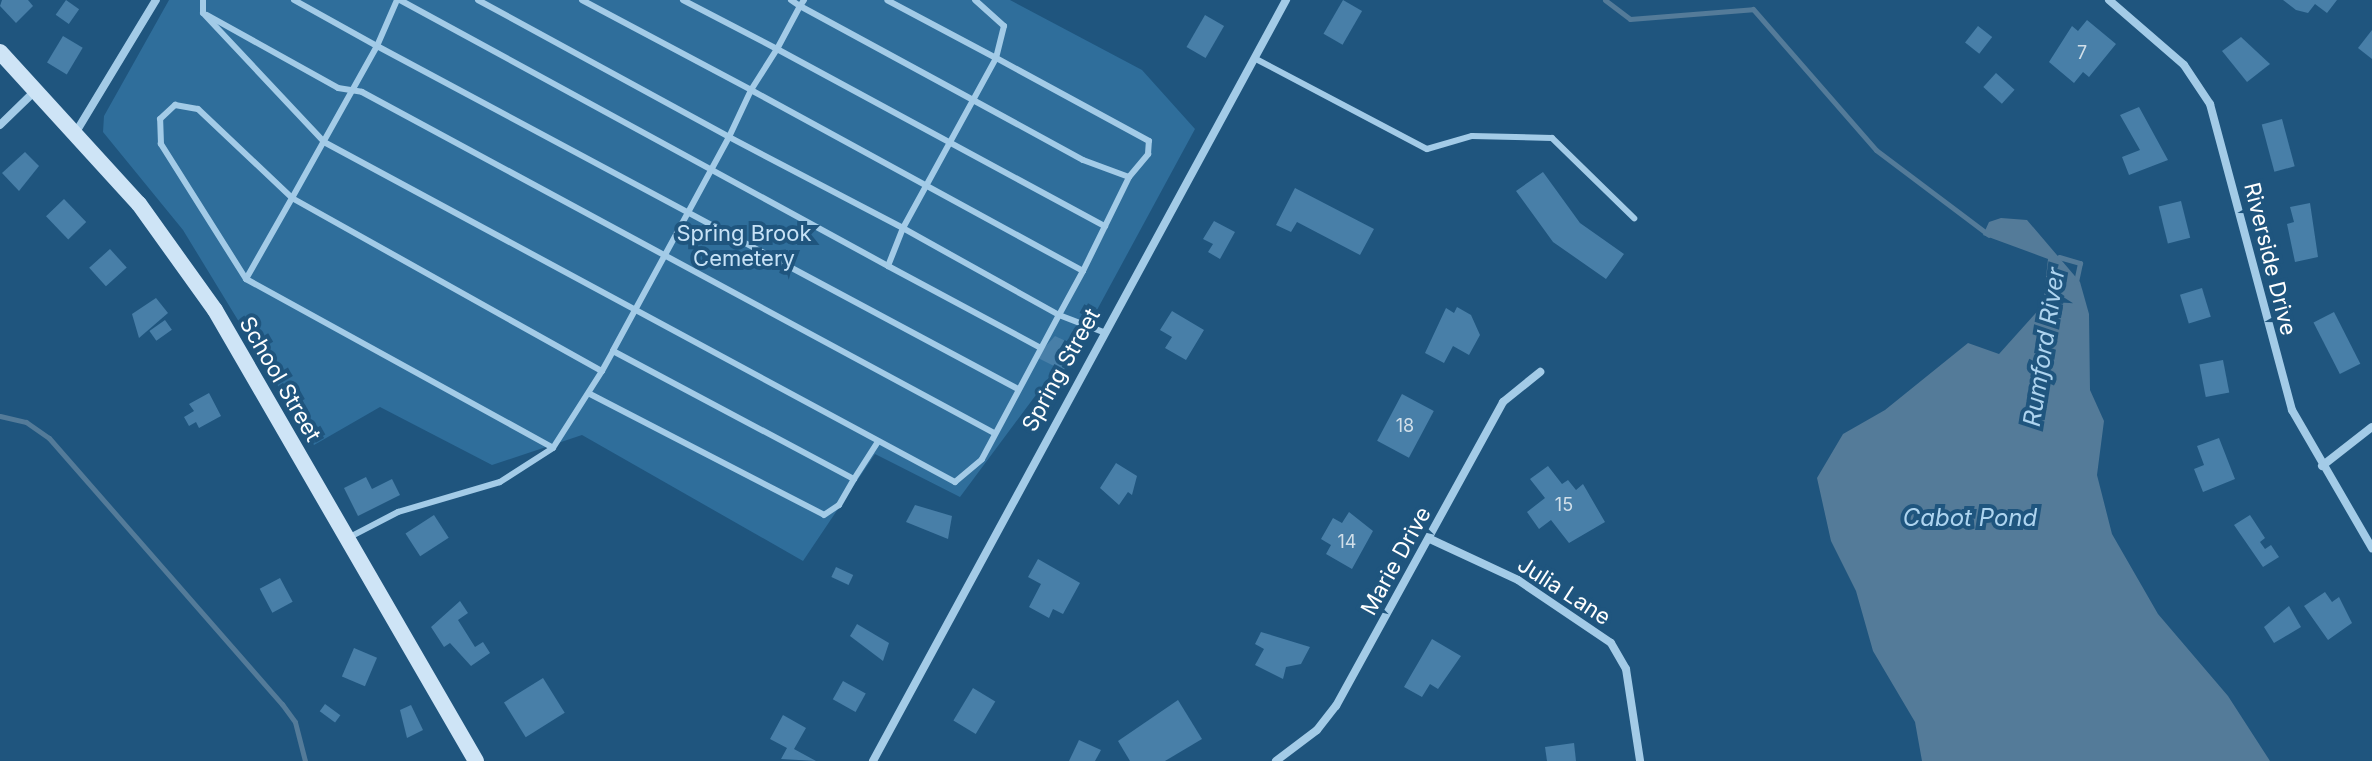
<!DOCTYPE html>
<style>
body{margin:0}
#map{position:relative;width:2372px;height:761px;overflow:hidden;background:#1f557e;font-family:Inter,sans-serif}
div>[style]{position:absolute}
.green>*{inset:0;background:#2f6e9b}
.water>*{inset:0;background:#547b99}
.stream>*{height:5px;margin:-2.5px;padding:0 2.5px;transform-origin:2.5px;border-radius:2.5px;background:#547b99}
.building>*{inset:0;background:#487fa8;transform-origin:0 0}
.lane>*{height:6px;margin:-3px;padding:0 3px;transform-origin:3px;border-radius:3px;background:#a3cbe7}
.street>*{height:8px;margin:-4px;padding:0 4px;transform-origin:4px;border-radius:4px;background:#a3cbe7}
.secondary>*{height:16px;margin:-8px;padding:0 8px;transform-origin:8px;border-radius:8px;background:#cee4f6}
span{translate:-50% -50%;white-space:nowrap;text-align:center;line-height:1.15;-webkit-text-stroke:8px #1f557e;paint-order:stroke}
.number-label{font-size:18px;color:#d1dfe9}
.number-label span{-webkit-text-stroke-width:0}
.park-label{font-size:22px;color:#c7e2f6}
.street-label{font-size:22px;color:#fff}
.water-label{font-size:24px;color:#aed4ef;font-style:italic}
</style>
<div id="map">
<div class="green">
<i style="clip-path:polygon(169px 0,1010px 0,1142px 70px,1195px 129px,1091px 321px,960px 497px,875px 454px,803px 561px,582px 435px,492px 465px,380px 407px,314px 445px,183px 230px,103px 132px,104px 116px)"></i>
</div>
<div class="water">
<i style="clip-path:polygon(2001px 218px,2027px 220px,2080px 282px,2089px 314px,2090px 390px,2104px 421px,2097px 475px,2112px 534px,2158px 614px,2228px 696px,2270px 761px,1922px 761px,1915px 722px,1873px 651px,1856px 591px,1831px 541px,1817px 478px,1843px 434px,1885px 410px,1968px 343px,1999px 354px,2043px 305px,2048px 259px,1983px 235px,1989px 222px)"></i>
</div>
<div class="stream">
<i style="left:1605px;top:0;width:31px;rotate:37deg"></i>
<i style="left:1630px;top:19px;width:123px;rotate:-4.6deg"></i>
<i style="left:1753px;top:9px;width:187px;rotate:48.9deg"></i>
<i style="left:1876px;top:150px;width:141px;rotate:37deg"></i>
<i style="left:2059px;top:257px;width:22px;rotate:16deg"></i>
<i style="left:2080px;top:263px;width:19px;rotate:102deg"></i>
<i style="left:0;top:416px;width:27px;rotate:13deg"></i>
<i style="left:26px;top:422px;width:28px;rotate:35deg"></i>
<i style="left:49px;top:438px;width:354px;rotate:48.8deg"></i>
<i style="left:282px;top:704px;width:22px;rotate:54deg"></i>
<i style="left:295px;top:722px;width:40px;rotate:75.6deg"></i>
</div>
<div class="building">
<i style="clip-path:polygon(2px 0,28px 0,33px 6px,16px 23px,0 6px)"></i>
<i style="left:66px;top:0;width:16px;height:18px;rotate:35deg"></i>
<i style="left:1343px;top:0;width:22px;height:39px;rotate:30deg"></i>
<i style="clip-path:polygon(2283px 0,2337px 0,2327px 13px,2315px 4px,2308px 13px,2296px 10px)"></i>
<i style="left:1205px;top:15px;width:22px;height:37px;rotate:30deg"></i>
<i style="clip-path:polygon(2087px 20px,2116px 44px,2089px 77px,2083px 72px,2074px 83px,2049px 62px,2072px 26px,2078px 31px)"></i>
<i style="left:1978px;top:26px;width:18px;height:21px;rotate:38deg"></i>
<i style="clip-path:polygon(2372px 30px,2372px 59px,2358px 48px)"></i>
<i style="left:63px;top:36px;width:23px;height:31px;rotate:31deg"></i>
<i style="clip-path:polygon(2241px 37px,2270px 64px,2247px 82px,2222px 51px)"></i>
<i style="left:1996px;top:73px;width:25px;height:19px;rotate:42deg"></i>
<i style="clip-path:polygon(2139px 107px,2168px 160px,2129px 175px,2122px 157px,2140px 150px,2120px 115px)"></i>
<i style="left:2282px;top:119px;width:49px;height:21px;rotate:75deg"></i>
<i style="clip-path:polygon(25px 152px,39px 166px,19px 191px,2px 173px)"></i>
<i style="clip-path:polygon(1543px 172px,1580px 223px,1624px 254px,1606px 279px,1553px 242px,1516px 191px)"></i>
<i style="clip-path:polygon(1295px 188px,1374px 229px,1360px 255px,1297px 222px,1291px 232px,1276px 225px)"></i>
<i style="left:64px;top:199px;width:32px;height:25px;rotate:46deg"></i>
<i style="left:2181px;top:201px;width:38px;height:23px;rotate:76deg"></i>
<i style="clip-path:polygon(2310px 203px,2318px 257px,2295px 262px,2287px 224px,2294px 222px,2290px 207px)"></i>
<i style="clip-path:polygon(1214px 221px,1235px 232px,1220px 259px,1208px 252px,1213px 244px,1203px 239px)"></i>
<i style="left:110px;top:249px;width:25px;height:28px;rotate:48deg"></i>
<i style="left:2202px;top:288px;width:30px;height:23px;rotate:73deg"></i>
<i style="clip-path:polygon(156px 298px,168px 313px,139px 338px,132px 314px)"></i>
<i style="clip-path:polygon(1457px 307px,1471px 315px,1480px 335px,1469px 355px,1453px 346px,1444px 363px,1425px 353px,1446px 308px,1454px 313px)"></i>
<i style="clip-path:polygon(1172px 311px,1204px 330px,1186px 360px,1165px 348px,1172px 337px,1160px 330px)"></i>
<i style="left:2334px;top:312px;width:58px;height:23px;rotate:63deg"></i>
<i style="left:165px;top:320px;width:12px;height:19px;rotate:55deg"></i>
<i style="clip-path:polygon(1055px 336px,1070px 343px,1064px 371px,1036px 357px)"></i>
<i style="left:2223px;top:360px;width:33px;height:24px;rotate:79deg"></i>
<i style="clip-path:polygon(209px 393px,221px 416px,199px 428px,196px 422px,189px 426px,184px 417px,194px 411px,189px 404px)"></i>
<i style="left:1402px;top:394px;width:36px;height:53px;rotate:28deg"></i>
<i style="clip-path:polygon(2219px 438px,2235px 479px,2203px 492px,2194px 469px,2204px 465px,2197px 446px)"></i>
<i style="clip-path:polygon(1116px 463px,1137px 476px,1132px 495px,1128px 492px,1119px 505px,1100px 488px)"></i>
<i style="clip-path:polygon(1548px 466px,1562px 484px,1568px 480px,1576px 490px,1583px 484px,1605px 522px,1569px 543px,1551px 520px,1539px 529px,1527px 512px,1545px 498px,1530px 479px)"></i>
<i style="clip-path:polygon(366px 477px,372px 489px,392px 479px,400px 495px,358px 516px,344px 488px)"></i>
<i style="clip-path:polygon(915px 505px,952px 516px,948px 539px,906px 522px)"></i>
<i style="clip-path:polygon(1349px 512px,1373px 531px,1352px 569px,1326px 554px,1331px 545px,1321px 539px,1333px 518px,1342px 523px)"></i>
<i style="left:434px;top:515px;width:27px;height:34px;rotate:57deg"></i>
<i style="clip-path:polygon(2250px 515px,2265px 538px,2260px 542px,2265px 549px,2271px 545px,2279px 557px,2263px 567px,2234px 525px)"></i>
<i style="clip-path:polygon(1038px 559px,1080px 583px,1063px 614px,1053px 609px,1049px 618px,1029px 607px,1041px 584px,1028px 577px)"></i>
<i style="left:836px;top:567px;width:19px;height:11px;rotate:25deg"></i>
<i style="left:280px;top:578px;width:27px;height:23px;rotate:62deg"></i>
<i style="clip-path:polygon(2325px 592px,2332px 602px,2339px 597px,2352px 623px,2328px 640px,2304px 606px)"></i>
<i style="clip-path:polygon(460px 601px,468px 613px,458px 620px,475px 647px,483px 642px,490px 653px,471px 666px,450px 643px,444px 647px,431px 627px)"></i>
<i style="clip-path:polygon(2289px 606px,2301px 627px,2274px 643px,2264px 627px)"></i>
<i style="clip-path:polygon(857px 624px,889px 643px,883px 661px,850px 636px)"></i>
<i style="clip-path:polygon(1261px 632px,1310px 647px,1301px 664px,1286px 667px,1283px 679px,1255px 665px,1264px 649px,1255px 644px)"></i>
<i style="clip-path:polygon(1432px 639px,1461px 656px,1438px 689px,1430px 684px,1422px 697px,1404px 687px)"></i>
<i style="left:354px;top:648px;width:25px;height:31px;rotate:23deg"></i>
<i style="left:543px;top:678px;width:41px;height:46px;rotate:58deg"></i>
<i style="left:843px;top:681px;width:26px;height:21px;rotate:29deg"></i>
<i style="left:973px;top:688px;width:26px;height:38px;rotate:31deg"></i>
<i style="clip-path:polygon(1178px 700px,1202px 739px,1165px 761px,1130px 761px,1118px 741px)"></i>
<i style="left:325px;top:704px;width:19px;height:9px;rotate:36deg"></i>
<i style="clip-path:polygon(411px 705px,423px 730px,407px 738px,400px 710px)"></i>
<i style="clip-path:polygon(783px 715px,806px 728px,794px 749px,816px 761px,781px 759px,787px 748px,770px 739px)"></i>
<i style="clip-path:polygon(1079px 740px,1101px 750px,1095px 761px,1069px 761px)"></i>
<i style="clip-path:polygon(1574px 743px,1576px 761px,1547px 761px,1545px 747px)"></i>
</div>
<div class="lane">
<i style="left:203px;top:0;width:13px;rotate:90deg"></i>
<i style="left:203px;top:13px;width:177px;rotate:46.8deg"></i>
<i style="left:324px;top:142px;width:717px;rotate:28.32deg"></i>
<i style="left:955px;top:482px;width:35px;rotate:-40deg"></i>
<i style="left:982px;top:459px;width:163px;rotate:-61.9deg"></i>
<i style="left:1059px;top:315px;width:179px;rotate:-150.9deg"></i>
<i style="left:903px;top:228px;width:194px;rotate:-61.3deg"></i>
<i style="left:996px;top:58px;width:123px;rotate:-152deg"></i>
<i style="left:294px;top:0;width:95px;rotate:29deg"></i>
<i style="left:377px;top:46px;width:174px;rotate:119.2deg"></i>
<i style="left:292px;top:198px;width:355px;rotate:29.2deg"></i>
<i style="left:602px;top:371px;width:91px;rotate:122.5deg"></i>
<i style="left:397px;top:0;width:50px;rotate:113.5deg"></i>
<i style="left:377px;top:46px;width:727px;rotate:28.15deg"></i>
<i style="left:400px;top:0;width:556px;rotate:28.59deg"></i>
<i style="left:888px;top:266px;width:41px;rotate:-68.5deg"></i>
<i style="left:903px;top:228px;width:196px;rotate:-152.4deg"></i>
<i style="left:729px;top:137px;width:52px;rotate:-64.9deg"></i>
<i style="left:751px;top:90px;width:378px;rotate:28.6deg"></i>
<i style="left:1083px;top:271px;width:105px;rotate:-63.9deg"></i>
<i style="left:478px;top:0;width:286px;rotate:28.6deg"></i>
<i style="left:729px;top:137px;width:243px;rotate:118.5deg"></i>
<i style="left:582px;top:0;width:191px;rotate:28deg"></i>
<i style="left:751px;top:90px;width:49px;rotate:-57.6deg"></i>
<i style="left:777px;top:49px;width:106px;rotate:-152.5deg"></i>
<i style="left:791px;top:0;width:11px;rotate:34deg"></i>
<i style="left:800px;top:6px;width:49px;rotate:118.1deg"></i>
<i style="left:777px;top:49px;width:373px;rotate:28.4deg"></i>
<i style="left:804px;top:0;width:7px;rotate:124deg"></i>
<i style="left:800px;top:6px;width:197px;rotate:28.5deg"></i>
<i style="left:973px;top:100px;width:125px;rotate:28.6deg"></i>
<i style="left:1083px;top:160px;width:49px;rotate:20.3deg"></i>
<i style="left:1129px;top:177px;width:30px;rotate:-50deg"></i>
<i style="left:1148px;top:154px;width:13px;rotate:-86deg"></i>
<i style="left:1149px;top:141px;width:174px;rotate:-151.5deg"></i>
<i style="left:996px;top:58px;width:33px;rotate:-76deg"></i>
<i style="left:1004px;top:26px;width:39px;rotate:-138deg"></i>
<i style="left:207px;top:15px;width:150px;rotate:29.1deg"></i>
<i style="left:338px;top:88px;width:24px;rotate:9deg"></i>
<i style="left:362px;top:92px;width:718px;rotate:28.35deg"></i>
<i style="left:1256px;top:59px;width:193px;rotate:27.8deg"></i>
<i style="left:1427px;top:149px;width:47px;rotate:-16.1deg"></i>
<i style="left:1472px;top:136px;width:80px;rotate:1.4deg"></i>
<i style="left:1552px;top:138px;width:115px;rotate:44.3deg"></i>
<i style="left:888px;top:266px;width:171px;rotate:28.2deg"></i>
<i style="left:1083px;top:271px;width:50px;rotate:118.6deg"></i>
<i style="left:1059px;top:315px;width:47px;rotate:21.1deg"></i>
<i style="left:246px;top:279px;width:160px;rotate:-122.2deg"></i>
<i style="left:161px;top:144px;width:25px;rotate:-92deg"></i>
<i style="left:160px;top:119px;width:21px;rotate:-43deg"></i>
<i style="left:175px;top:105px;width:23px;rotate:10deg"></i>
<i style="left:198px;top:109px;width:129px;rotate:43.4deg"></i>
<i style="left:292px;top:198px;width:93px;rotate:119.6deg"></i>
<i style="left:246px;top:279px;width:350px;rotate:28.8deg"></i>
<i style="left:553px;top:448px;width:63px;rotate:147.3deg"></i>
<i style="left:500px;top:482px;width:106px;rotate:163.6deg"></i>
<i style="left:398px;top:512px;width:54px;rotate:152.5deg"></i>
<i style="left:602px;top:371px;width:23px;rotate:-61deg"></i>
<i style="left:613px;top:351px;width:273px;rotate:28deg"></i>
<i style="left:854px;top:479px;width:43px;rotate:-57.4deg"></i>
<i style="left:590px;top:394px;width:263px;rotate:27.3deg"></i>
<i style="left:824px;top:515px;width:18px;rotate:-34deg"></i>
<i style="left:839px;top:505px;width:30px;rotate:-60deg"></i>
</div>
<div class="street">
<i style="left:2109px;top:0;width:99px;rotate:40.9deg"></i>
<i style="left:2184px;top:65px;width:47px;rotate:56.3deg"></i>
<i style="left:2210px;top:104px;width:317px;rotate:75deg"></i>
<i style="left:2292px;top:410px;width:160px;rotate:59.9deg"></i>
<i style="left:0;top:125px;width:50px;rotate:-44.2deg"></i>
<i style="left:76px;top:132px;width:154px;rotate:-58.8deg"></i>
<i style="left:2322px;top:466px;width:63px;rotate:-38deg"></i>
<i style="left:1430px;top:539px;width:97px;rotate:25deg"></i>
<i style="left:1518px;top:580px;width:112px;rotate:34.1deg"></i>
<i style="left:1611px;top:643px;width:30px;rotate:60deg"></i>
<i style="left:1626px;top:669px;width:93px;rotate:81.3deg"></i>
<i style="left:873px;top:761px;width:866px;rotate:-61.51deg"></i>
<i style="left:1276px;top:761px;width:51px;rotate:-37.1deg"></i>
<i style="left:1317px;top:730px;width:31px;rotate:-52deg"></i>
<i style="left:1336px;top:706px;width:347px;rotate:-61.2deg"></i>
<i style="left:1503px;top:402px;width:48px;rotate:-39deg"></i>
</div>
<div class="secondary">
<i style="left:0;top:52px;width:206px;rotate:47.6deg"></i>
<i style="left:139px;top:204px;width:130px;rotate:54.4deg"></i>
<i style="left:215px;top:310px;width:521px;rotate:59.94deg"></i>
</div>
<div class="number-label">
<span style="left:2082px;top:53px">7</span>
<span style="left:1405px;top:426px">18</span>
<span style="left:1564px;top:505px">15</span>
<span style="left:1347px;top:542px">14</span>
</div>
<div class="park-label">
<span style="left:744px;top:246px">Spring Brook<br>Cemetery</span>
</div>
<div class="street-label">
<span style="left:2270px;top:259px;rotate:76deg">Riverside Drive</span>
<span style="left:1061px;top:370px;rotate:-61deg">Spring Street</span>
<span style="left:280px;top:379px;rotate:60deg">School Street</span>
<span style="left:1396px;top:561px;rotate:-61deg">Marie Drive</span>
<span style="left:1564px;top:591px;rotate:33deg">Julia Lane</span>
</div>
<div class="water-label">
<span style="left:2044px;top:347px;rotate:-81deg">Rumford River</span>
<span style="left:1970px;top:518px">Cabot Pond</span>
</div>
</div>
